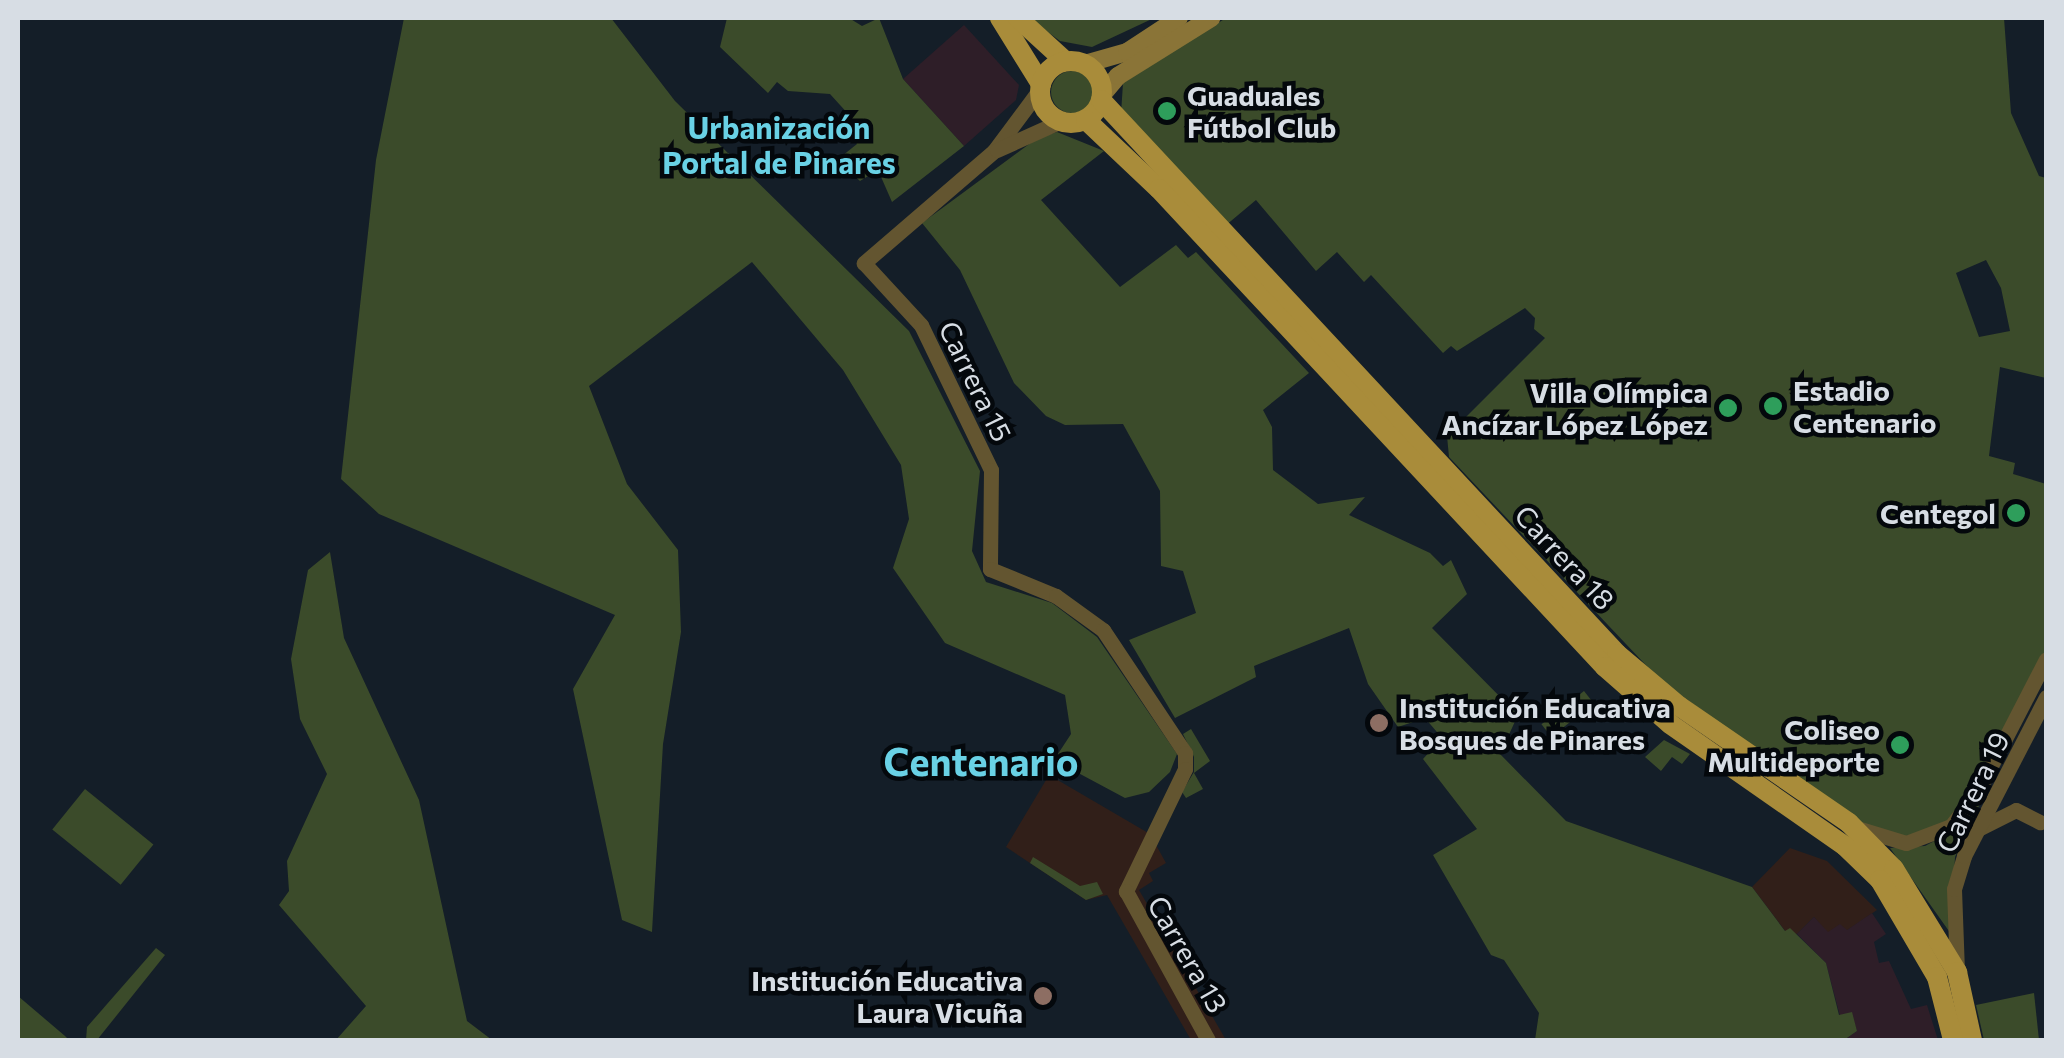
<!DOCTYPE html>
<meta charset="utf-8">
<style>
body{margin:0}
#map{position:relative;width:2064px;height:1058px;overflow:hidden;background:#141e28;font-family:Commissioner,sans-serif}
div>[style]{position:absolute}
.commercial>*{inset:0;background:#311f19}
.industrial>*{inset:0;background:#2e1e28}
.green>*{inset:0;background:#3b4b2a;transform-origin:0 0}
.round{border-radius:50%}
.tertiary>*{height:15px;margin:-7.5px;padding:0 7.5px;transform-origin:7.5px;border-radius:7.5px;background:#635530}
.secondary>*{height:18px;margin:-9px;padding:0 9px;transform-origin:9px;border-radius:9px;background:#8a7437}
.primary>*{height:20px;margin:-10px;padding:0 10px;transform-origin:10px;border-radius:10px;background:#a98c3a}
.primary>.ring{margin:-10px;padding:0;box-sizing:content-box;background:none;border:20px solid #a98c3a;border-radius:50%}
.dots>*{width:28px;height:28px;translate:-50% -50%;box-sizing:border-box;border:5px solid #04080c;border-radius:50%}
span{translate:-50% -50%;white-space:nowrap;text-align:center;line-height:1.15;-webkit-text-stroke:9px #04080c;paint-order:stroke}
.poi-label{font-size:28px;color:#d7dde4;font-weight:700}
.left{translate:0 -50%;text-align:left}
.right{translate:-100% -50%;text-align:right}
.street-label{font-size:28px;color:#d7dde4}
.neighbourhood-label{font-size:30px;color:#69d1e5;font-weight:700}
.district-label{font-size:38px;color:#69d1e5;font-weight:700}
.frame{position:absolute;inset:0;border:20px solid #d7dde4;pointer-events:none}
</style>
<div id="map">
<div class="commercial">
<i style="clip-path:polygon(1049px 775px,1150px 834px,1166px 863px,1149px 873px,1153px 881px,1139px 890px,1226px 1040px,1191px 1040px,1107px 895px,1086px 900px,1006px 847px)"></i>
<i style="clip-path:polygon(1790px 848px,1827px 861px,1877px 910px,1846px 931px,1827px 933px,1814px 917px,1797px 934px,1786px 932px,1752px 887px)"></i>
</div>
<div class="industrial">
<i style="clip-path:polygon(964px 25px,1019px 85px,1016px 100px,964px 146px,903px 79px)"></i>
<i style="clip-path:polygon(1872px 913px,1886px 934px,1874px 942px,1879px 963px,1889px 961px,1911px 1009px,1927px 1005px,1938px 1040px,1844px 1040px,1857px 1031px,1851px 1013px,1840px 1016px,1826px 963px,1797px 934px,1814px 917px,1828px 932px,1840px 924px,1847px 930px)"></i>
</div>
<div class="green">
<i style="clip-path:polygon(404px 18px,611px 18px,675px 101px,909px 331px,980px 471px,972px 551px,986px 582px,1052px 603px,1097px 637px,1177px 754px,1170px 772px,1149px 792px,1125px 798px,1054px 760px,1071px 734px,1065px 695px,945px 643px,893px 568px,909px 519px,901px 465px,843px 370px,752px 262px,589px 386px,627px 484px,678px 550px,681px 632px,663px 744px,652px 932px,622px 920px,573px 689px,615px 615px,379px 514px,341px 479px,376px 160px)"></i>
<i style="clip-path:polygon(727px 18px,849px 18px,862px 26px,879px 18px,903px 79px,964px 146px,892px 202px,878px 170px,860px 181px,837px 160px,857px 144px,851px 135px,860px 127px,830px 94px,788px 91px,777px 82px,768px 93px,720px 47px)"></i>
<i style="clip-path:polygon(1029px 18px,1154px 18px,1092px 47px,1060px 41px)"></i>
<i style="clip-path:polygon(evenodd,1226px 18px,2004px 18px,2011px 113px,2039px 176px,2046px 178px,2046px 378px,2000px 367px,1989px 456px,2015px 463px,2013px 474px,2046px 484px,2046px 659px,1951px 826px,1883px 841px,1660px 680px,1449px 457px,1447px 436px,1545px 338px,1534px 329px,1535px 318px,1525px 308px,1457px 351px,1451px 346px,1443px 353px,1371px 275px,1364px 282px,1337px 252px,1316px 271px,1256px 200px,1225px 226px,1121px 114px,1123px 83px,1226px 18px,1986px 260px,2001px 288px,2010px 331px,1979px 337px,1956px 273px,1986px 260px)"></i>
<i class="round" style="left:1051px;top:71px;width:42px;height:42px"></i>
<i style="clip-path:polygon(1057px 132px,1104px 151px,1041px 200px,1120px 287px,1176px 245px,1188px 258px,1196px 252px,1309px 373px,1263px 410px,1272px 427px,1273px 470px,1318px 504px,1365px 497px,1349px 515px,1430px 553px,1443px 566px,1451px 560px,1467px 594px,1432px 628px,1518px 715px,1500px 754px,1566px 821px,1752px 887px,1785px 931px,1790px 928px,1826px 963px,1839px 1015px,1852px 1012px,1857px 1031px,1844px 1040px,1535px 1040px,1539px 1013px,1504px 960px,1491px 955px,1433px 855px,1477px 829px,1423px 759px,1442px 738px,1425px 718px,1398px 727px,1368px 684px,1349px 628px,1254px 666px,1256px 677px,1175px 718px,1129px 640px,1196px 613px,1183px 571px,1161px 566px,1160px 491px,1123px 424px,1065px 425px,1046px 416px,1014px 383px,960px 270px,922px 223px,1036px 139px)"></i>
<i style="clip-path:polygon(330px 552px,344px 638px,419px 800px,467px 1021px,492px 1040px,336px 1040px,366px 1006px,279px 905px,289px 891px,287px 861px,327px 774px,300px 719px,291px 659px,308px 570px)"></i>
<i style="left:1584px;top:691px;width:16px;height:54px;rotate:52deg"></i>
<i style="clip-path:polygon(1191px 729px,1210px 761px,1194px 773px,1203px 789px,1186px 798px,1182px 792px,1194px 772px,1194px 757px,1183px 734px)"></i>
<i style="clip-path:polygon(1664px 740px,1690px 754px,1682px 764px,1672px 757px,1661px 771px,1645px 757px)"></i>
<i style="clip-path:polygon(2008px 744px,1955px 857px,1951px 934px,1890px 848px,1925px 846px,1962px 826px)"></i>
<i style="left:85px;top:789px;width:88px;height:52px;rotate:39deg"></i>
<i style="clip-path:polygon(1033px 857px,1080px 886px,1097px 882px,1103px 894px,1086px 900px,1030px 863px)"></i>
<i style="clip-path:polygon(156px 948px,165px 955px,97px 1040px,86px 1040px,87px 1027px)"></i>
<i style="clip-path:polygon(2034px 993px,2039px 1040px,1984px 1040px,1976px 1005px)"></i>
<i style="clip-path:polygon(18px 996px,65px 1036px,69px 1040px,18px 1040px)"></i>
</div>
<div class="tertiary">
<i style="left:1040px;top:89px;width:77px;rotate:126.6deg"></i>
<i style="left:994px;top:151px;width:172px;rotate:139.3deg"></i>
<i style="left:864px;top:263px;width:84px;rotate:47.4deg"></i>
<i style="left:921px;top:325px;width:161px;rotate:64.2deg"></i>
<i style="left:991px;top:470px;width:99px;rotate:90.6deg"></i>
<i style="left:990px;top:569px;width:71px;rotate:22.2deg"></i>
<i style="left:1056px;top:596px;width:58px;rotate:35.9deg"></i>
<i style="left:1103px;top:630px;width:148px;rotate:56.3deg"></i>
<i style="left:1185px;top:753px;width:16px;rotate:90deg"></i>
<i style="left:1185px;top:769px;width:136px;rotate:115.8deg"></i>
<i style="left:1126px;top:891px;width:170px;rotate:61.2deg"></i>
<i style="left:997px;top:150px;width:70px;rotate:-24.4deg"></i>
<i style="left:1980px;top:828px;width:40px;rotate:-26.6deg"></i>
<i style="left:2016px;top:810px;width:27px;rotate:27deg"></i>
<i style="left:1860px;top:829px;width:48px;rotate:16.9deg"></i>
<i style="left:1906px;top:843px;width:48px;rotate:-20.7deg"></i>
<i style="left:1951px;top:826px;width:44px;rotate:-52.4deg"></i>
<i style="left:1978px;top:791px;width:148px;rotate:-62.7deg"></i>
<i style="left:1957px;top:971px;width:82px;rotate:-92.1deg"></i>
<i style="left:1954px;top:889px;width:34px;rotate:-73deg"></i>
<i style="left:1964px;top:856px;width:179px;rotate:-62.7deg"></i>
</div>
<div class="secondary">
<i style="left:1085px;top:64px;width:44px;rotate:-15.9deg"></i>
<i style="left:1127px;top:52px;width:62px;rotate:-33.2deg"></i>
<i style="left:1102px;top:95px;width:25px;rotate:-50deg"></i>
<i style="left:1118px;top:76px;width:110px;rotate:-31.9deg"></i>
</div>
<div class="primary">
<i style="left:1000px;top:18px;width:78px;rotate:58.2deg"></i>
<i style="left:1018px;top:18px;width:64px;rotate:42.5deg"></i>
<i class="ring" style="left:1040px;top:61px;width:42px;height:42px"></i>
<i style="left:1101px;top:100px;width:757px;rotate:47.03deg"></i>
<i style="left:1617px;top:654px;width:81px;rotate:40deg"></i>
<i style="left:1679px;top:706px;width:206px;rotate:34.5deg"></i>
<i style="left:1849px;top:823px;width:64px;rotate:45.6deg"></i>
<i style="left:1894px;top:869px;width:121px;rotate:58.5deg"></i>
<i style="left:1957px;top:972px;width:70px;rotate:77.6deg"></i>
<i style="left:1086px;top:120px;width:100px;rotate:43.4deg"></i>
<i style="left:1159px;top:189px;width:654px;rotate:46.98deg"></i>
<i style="left:1605px;top:667px;width:86px;rotate:41.2deg"></i>
<i style="left:1670px;top:724px;width:213px;rotate:34.9deg"></i>
<i style="left:1845px;top:846px;width:49px;rotate:44.2deg"></i>
<i style="left:1880px;top:880px;width:113px;rotate:59.6deg"></i>
<i style="left:1937px;top:977px;width:65px;rotate:75.7deg"></i>
</div>
<div class="dots">
<i style="left:1167px;top:111px;background:#2e9e5b"></i>
<i style="left:1773px;top:406px;background:#2e9e5b"></i>
<i style="left:1728px;top:408px;background:#2e9e5b"></i>
<i style="left:2016px;top:513px;background:#2e9e5b"></i>
<i style="left:1379px;top:723px;background:#8d6e63"></i>
<i style="left:1900px;top:745px;background:#2e9e5b"></i>
<i style="left:1043px;top:996px;background:#8d6e63"></i>
</div>
<div class="poi-label">
<span class="left" style="left:1187px;top:111px">Guaduales<br>Fútbol Club</span>
<span class="left" style="left:1793px;top:406px">Estadio<br>Centenario</span>
<span class="right" style="left:1708px;top:408px">Villa Olímpica<br>Ancízar López López</span>
<span class="right" style="left:1996px;top:513px">Centegol</span>
<span class="left" style="left:1399px;top:723px">Institución Educativa<br>Bosques de Pinares</span>
<span class="right" style="left:1880px;top:745px">Coliseo<br>Multideporte</span>
<span class="right" style="left:1023px;top:996px">Institución Educativa<br>Laura Vicuña</span>
</div>
<div class="street-label">
<span style="left:976px;top:381px;rotate:64deg">Carrera 15</span>
<span style="left:1565px;top:557px;rotate:47deg">Carrera 18</span>
<span style="left:1972px;top:792px;rotate:-64deg">Carrera 19</span>
<span style="left:1188px;top:954px;rotate:60deg">Carrera 13</span>
</div>
<div class="neighbourhood-label">
<span style="left:779px;top:144px">Urbanización<br>Portal de Pinares</span>
</div>
<div class="district-label">
<span style="left:981px;top:761px">Centenario</span>
</div>
<div class="frame"></div>
</div>
